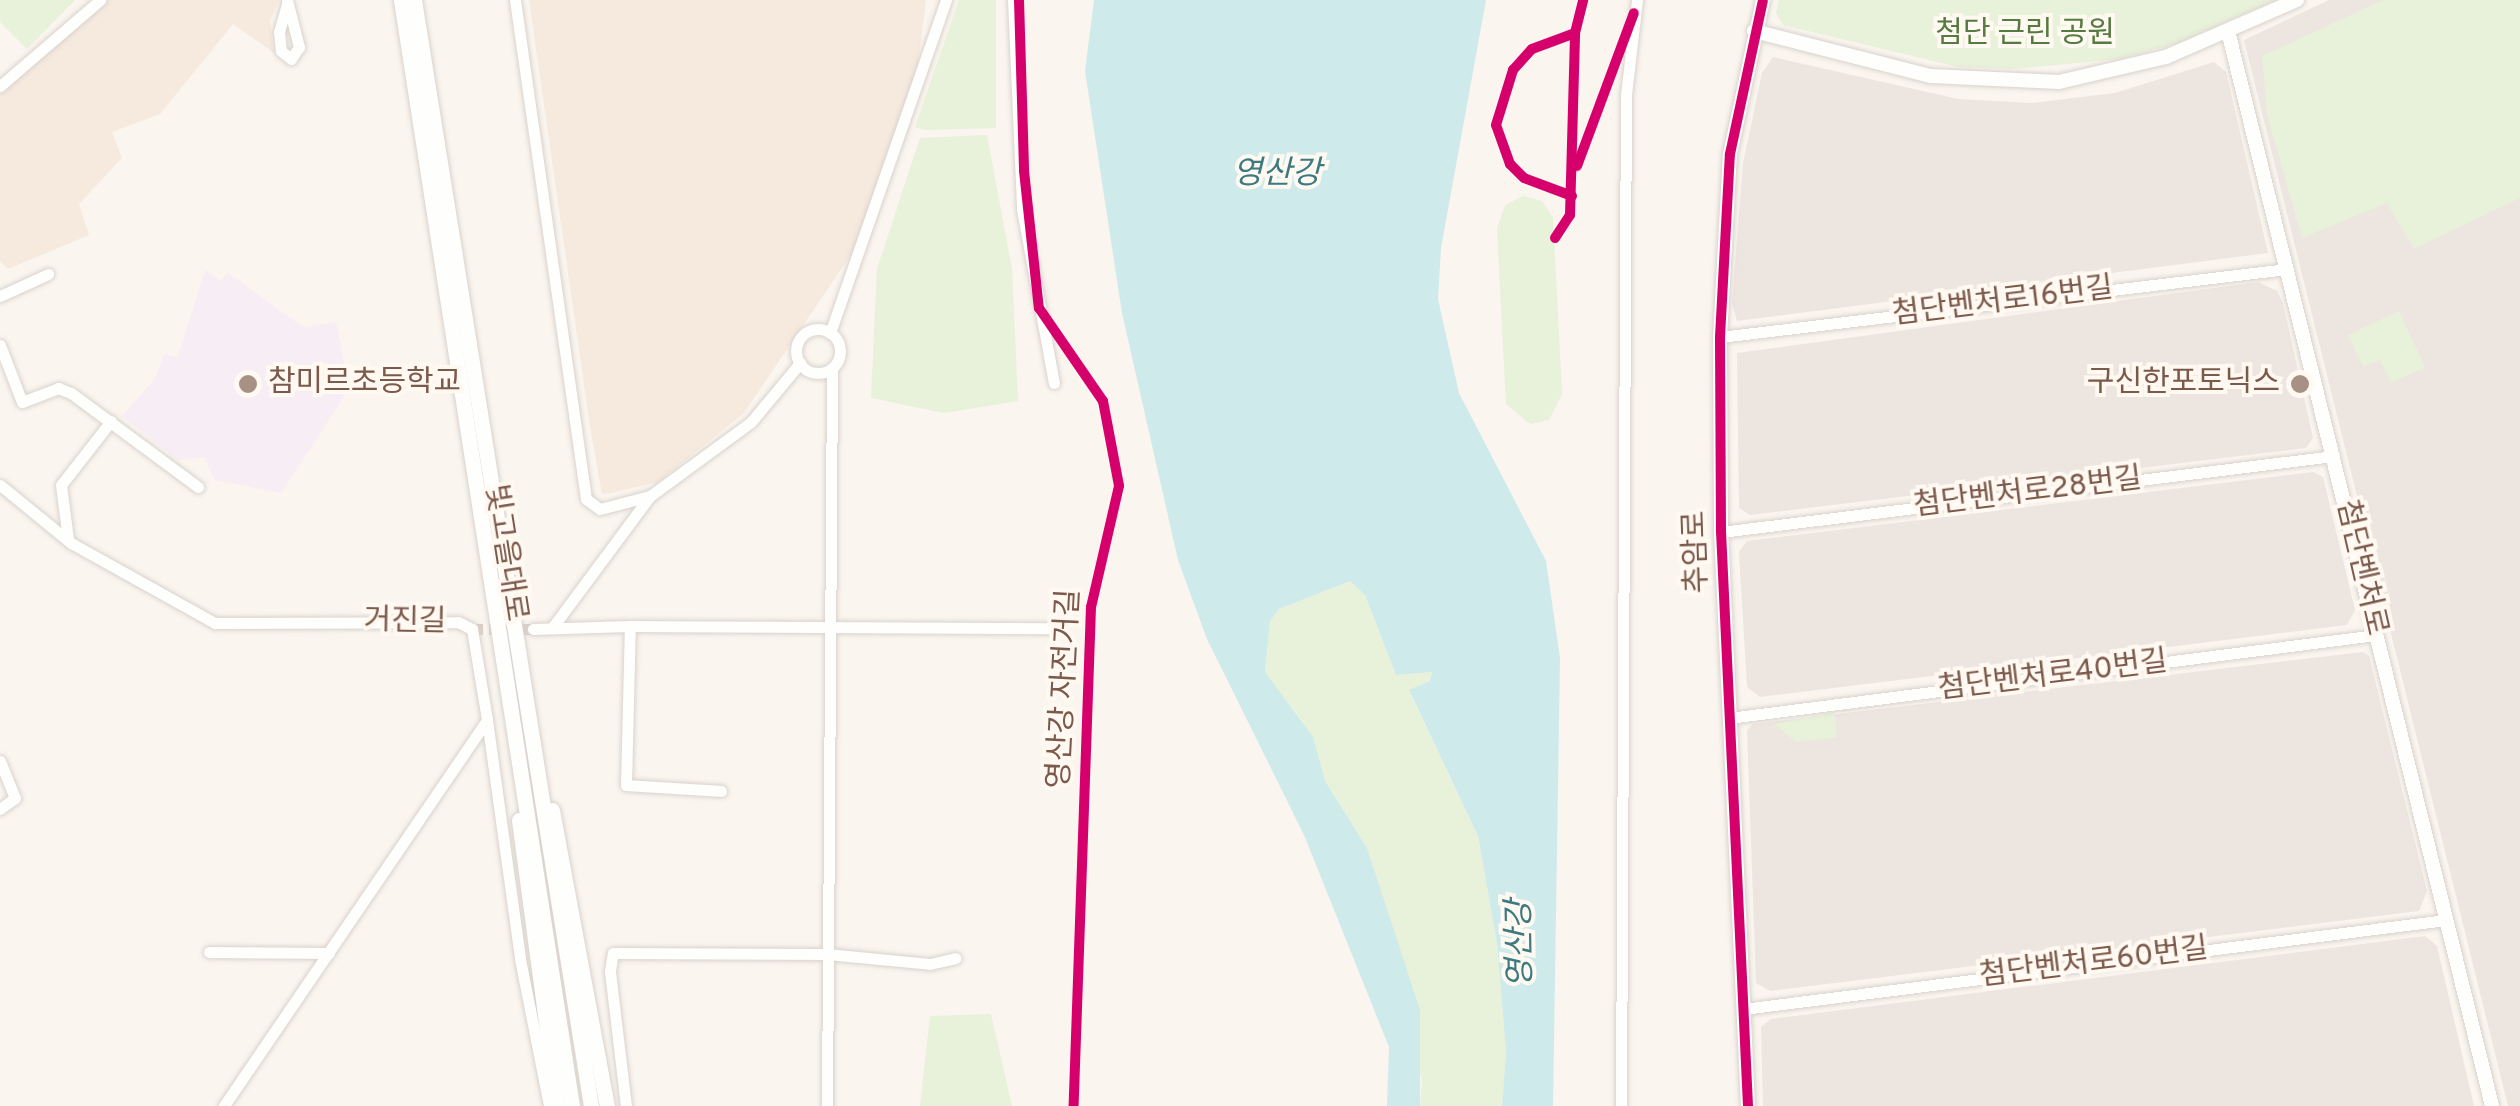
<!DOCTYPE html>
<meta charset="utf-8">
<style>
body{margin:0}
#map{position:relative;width:2520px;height:1106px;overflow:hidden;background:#faf5ef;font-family:Overpass,"Noto Sans KR",sans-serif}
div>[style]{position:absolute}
.residential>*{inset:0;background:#f6eadf}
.industrial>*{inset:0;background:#ede5df}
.education>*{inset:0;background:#f6edf5}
.green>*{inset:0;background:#e8f1d9}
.water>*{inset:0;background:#cfeaeb}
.minor-tunnel>*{height:11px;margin-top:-5.5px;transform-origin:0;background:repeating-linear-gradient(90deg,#dacec6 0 11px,transparent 0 16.5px)}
.roads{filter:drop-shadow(0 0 2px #d9d2cd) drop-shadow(0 0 2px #d9d2cd)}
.minor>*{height:11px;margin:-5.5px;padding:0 5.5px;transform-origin:5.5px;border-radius:5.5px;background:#fefefd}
.minor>.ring{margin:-5.5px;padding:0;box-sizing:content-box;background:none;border:11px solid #fefefd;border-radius:50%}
.tertiary>*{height:14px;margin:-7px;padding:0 7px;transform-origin:7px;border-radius:7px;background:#fefefd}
.secondary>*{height:15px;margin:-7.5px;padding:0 7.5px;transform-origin:7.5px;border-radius:7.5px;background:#fefefd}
.cycleway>*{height:10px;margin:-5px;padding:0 5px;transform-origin:5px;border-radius:5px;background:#d6006c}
.dots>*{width:28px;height:28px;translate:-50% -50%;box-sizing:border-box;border:5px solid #fff9f2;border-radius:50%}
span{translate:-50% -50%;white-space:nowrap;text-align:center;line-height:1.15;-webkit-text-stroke:8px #fff9f2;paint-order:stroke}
.park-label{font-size:30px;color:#567b40}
.street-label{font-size:30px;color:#7b594b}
.poi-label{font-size:30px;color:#7b594b}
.left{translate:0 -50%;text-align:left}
.right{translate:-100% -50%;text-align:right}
.water-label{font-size:32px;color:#3d7a80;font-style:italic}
</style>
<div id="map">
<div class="residential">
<i style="clip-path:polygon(105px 0,279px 0,270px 21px,274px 53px,233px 24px,160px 114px,112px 132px,122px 158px,79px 204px,89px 235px,8px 269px,0 261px,0 94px)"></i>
<i style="clip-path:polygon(529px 0,926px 0,918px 65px,856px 247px,744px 413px,658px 482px,611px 493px,602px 494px,590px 427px)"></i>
</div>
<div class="industrial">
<i style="clip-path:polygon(2329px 0,2520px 0,2520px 1106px,2508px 1106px,2244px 40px)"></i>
<i style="clip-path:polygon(1773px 57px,1958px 99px,2031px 103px,2115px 93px,2214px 62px,2226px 72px,2268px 253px,1737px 321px,1732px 304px,1743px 163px,1762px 73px)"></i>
<i style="clip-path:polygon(2258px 282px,2277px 291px,2283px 303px,2313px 438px,2306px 448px,1750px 515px,1739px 508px,1737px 353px)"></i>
<i style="clip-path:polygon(2313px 472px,2323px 477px,2355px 610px,2347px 625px,1760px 697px,1747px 687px,1739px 552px,1747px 541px)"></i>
<i style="clip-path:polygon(2363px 652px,2369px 656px,2427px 891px,2419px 911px,1770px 991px,1756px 983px,1747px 730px,1753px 724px)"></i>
<i style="clip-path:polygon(2425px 936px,2437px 946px,2474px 1106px,1763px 1106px,1761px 1027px,1771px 1019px)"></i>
</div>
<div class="education">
<i style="clip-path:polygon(205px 270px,221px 281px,228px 273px,303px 327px,336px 322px,349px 389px,281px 493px,215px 480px,204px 457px,178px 460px,122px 416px,155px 379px,164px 354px,178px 357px)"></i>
</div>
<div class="green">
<i style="clip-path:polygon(0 0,75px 0,27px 49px,0 22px)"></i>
<i style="clip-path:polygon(959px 0,996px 0,996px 128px,925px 130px,915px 127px)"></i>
<i style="clip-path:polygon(1779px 0,2275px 0,2178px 43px,2121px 59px,2012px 69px,1958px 67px,1783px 25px,1776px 13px)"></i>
<i style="clip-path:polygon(2383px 0,2520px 0,2520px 198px,2414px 249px,2387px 203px,2302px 238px,2267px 115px,2262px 56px)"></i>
<i style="clip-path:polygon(987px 135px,1012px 269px,1018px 401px,944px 413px,871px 398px,877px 269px,920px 138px)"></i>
<i style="clip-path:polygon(1523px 196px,1542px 201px,1553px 217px,1562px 394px,1549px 420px,1530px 424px,1506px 404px,1497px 229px,1505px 205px)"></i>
<i style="clip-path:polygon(2399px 311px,2425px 367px,2391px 383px,2380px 360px,2363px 367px,2348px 335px)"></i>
<i style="clip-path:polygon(1350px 581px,1365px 595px,1396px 675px,1432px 672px,1430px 681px,1409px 691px,1478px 836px,1497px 943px,1506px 1052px,1502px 1106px,1420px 1106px,1422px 1082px,1367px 848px,1325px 781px,1303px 723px,1265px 673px,1270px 621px,1279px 609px)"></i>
<i style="clip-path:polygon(1834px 712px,1837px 737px,1796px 742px,1774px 724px)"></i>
<i style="clip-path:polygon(991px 1014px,1012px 1106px,920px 1106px,930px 1016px)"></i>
</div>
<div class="water">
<i style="clip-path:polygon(1094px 0,1486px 0,1441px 248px,1438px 299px,1459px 393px,1546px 561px,1560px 658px,1553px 1106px,1502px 1106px,1506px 1052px,1497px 943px,1478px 836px,1409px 690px,1430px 681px,1432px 672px,1396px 675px,1365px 595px,1350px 581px,1279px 609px,1270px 621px,1265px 672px,1313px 737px,1325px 781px,1367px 848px,1420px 1010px,1420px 1106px,1387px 1106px,1389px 1047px,1304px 835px,1207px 639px,1178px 560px,1122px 313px,1085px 71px)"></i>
</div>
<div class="minor-tunnel">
<i style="left:472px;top:629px;width:61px"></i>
</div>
<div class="roads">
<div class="minor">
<i style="left:287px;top:0;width:49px;rotate:75.7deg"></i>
<i style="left:299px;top:47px;width:14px;rotate:124deg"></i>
<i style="left:291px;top:59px;width:13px;rotate:-141deg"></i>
<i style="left:281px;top:51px;width:19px;rotate:-96deg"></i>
<i style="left:279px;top:32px;width:29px;rotate:-74deg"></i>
<i style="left:515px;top:0;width:504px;rotate:81.9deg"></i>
<i style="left:586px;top:499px;width:17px;rotate:36deg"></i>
<i style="left:600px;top:509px;width:52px;rotate:-14.6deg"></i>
<i style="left:1013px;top:0;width:209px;rotate:87.5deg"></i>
<i style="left:1022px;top:209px;width:177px;rotate:79.6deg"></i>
<i style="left:0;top:86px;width:132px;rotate:-40.7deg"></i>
<i style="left:0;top:296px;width:53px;rotate:-24.6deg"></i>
<i class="ring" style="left:796px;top:329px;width:33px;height:33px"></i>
<i style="left:830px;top:333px;width:353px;rotate:-70.8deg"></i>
<i style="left:1720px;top:337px;width:571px;rotate:-6.84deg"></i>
<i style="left:0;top:345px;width:61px;rotate:68.9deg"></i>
<i style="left:22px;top:402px;width:39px;rotate:-21deg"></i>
<i style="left:58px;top:388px;width:14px;rotate:21deg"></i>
<i style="left:71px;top:393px;width:158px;rotate:36.5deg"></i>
<i style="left:0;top:485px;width:92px;rotate:39.2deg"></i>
<i style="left:71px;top:543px;width:165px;rotate:29.1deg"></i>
<i style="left:215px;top:623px;width:243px;rotate:-0.2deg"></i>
<i style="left:458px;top:622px;width:16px;rotate:27deg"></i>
<i style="left:472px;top:629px;width:92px;rotate:80.6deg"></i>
<i style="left:487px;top:720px;width:467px;rotate:124.3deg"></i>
<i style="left:1721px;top:532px;width:618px;rotate:-7.07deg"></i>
<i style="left:68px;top:539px;width:54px;rotate:-97.4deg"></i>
<i style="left:61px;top:485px;width:81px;rotate:-52deg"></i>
<i style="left:552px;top:628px;width:164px;rotate:-53.4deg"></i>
<i style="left:650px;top:496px;width:125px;rotate:-36.2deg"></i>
<i style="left:751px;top:422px;width:77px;rotate:-50.3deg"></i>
<i style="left:533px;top:629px;width:97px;rotate:-1.8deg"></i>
<i style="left:1729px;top:718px;width:652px;rotate:-7.31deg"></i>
<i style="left:487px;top:720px;width:241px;rotate:82.1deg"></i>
<i style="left:520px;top:959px;width:150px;rotate:78.8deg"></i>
<i style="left:0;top:761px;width:40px;rotate:68deg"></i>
<i style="left:15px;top:798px;width:19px;rotate:144deg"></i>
<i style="left:721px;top:791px;width:95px;rotate:-176.4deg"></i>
<i style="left:626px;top:785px;width:159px;rotate:-88.6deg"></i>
<i style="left:630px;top:626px;width:418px;rotate:0.3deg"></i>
<i style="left:209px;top:952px;width:120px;rotate:0.5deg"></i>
<i style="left:1743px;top:1009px;width:709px;rotate:-7.22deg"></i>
<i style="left:626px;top:1106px;width:136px;rotate:-96.8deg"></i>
<i style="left:610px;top:971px;width:18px;rotate:-81deg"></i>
<i style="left:613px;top:953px;width:214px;rotate:0.3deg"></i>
<i style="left:827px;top:954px;width:103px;rotate:5.5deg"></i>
<i style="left:930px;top:964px;width:26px;rotate:-13deg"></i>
<i style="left:827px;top:1106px;width:737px;rotate:-89.61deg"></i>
<i style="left:1621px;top:1106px;width:1011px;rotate:-89.72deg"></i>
<i style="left:1626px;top:95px;width:96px;rotate:-83.4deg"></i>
</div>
<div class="tertiary">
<i style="left:1754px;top:31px;width:183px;rotate:14.3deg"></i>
<i style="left:1931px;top:76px;width:128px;rotate:2.7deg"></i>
<i style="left:2059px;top:82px;width:110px;rotate:-13.2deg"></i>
<i style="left:2166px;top:57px;width:143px;rotate:-23.5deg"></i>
<i style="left:2228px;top:31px;width:1107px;rotate:76.2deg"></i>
<i style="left:1748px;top:1106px;width:575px;rotate:-92.69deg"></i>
<i style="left:1721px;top:532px;width:195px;rotate:-90.3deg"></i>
<i style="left:1720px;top:337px;width:183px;rotate:-86.9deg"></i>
<i style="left:1730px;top:154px;width:157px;rotate:-77.9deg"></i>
</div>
<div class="secondary">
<i style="left:401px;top:0;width:1119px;rotate:81.21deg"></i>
<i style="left:414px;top:0;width:1120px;rotate:80.91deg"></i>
<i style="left:552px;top:810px;width:301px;rotate:79.5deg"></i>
<i style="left:519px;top:820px;width:289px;rotate:82.4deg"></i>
</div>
</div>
<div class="cycleway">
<i style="left:1019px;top:0;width:171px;rotate:88.3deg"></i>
<i style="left:1024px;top:171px;width:138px;rotate:83.8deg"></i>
<i style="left:1039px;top:308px;width:113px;rotate:55.5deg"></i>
<i style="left:1103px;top:401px;width:86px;rotate:79.3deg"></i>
<i style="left:1119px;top:486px;width:124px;rotate:103deg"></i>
<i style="left:1091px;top:607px;width:499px;rotate:92deg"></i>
<i style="left:1577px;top:166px;width:163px;rotate:-69.6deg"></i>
<i style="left:1572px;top:196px;width:51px;rotate:-159.4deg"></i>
<i style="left:1524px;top:178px;width:20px;rotate:-135deg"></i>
<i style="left:1510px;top:164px;width:41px;rotate:-109.7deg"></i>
<i style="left:1496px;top:125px;width:58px;rotate:-72.8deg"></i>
<i style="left:1513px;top:70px;width:28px;rotate:-48deg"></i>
<i style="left:1532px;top:49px;width:46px;rotate:-20.4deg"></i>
<i style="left:1555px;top:238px;width:27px;rotate:-57deg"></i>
<i style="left:1570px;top:215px;width:182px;rotate:-88.4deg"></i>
<i style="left:1575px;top:33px;width:34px;rotate:-76deg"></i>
<i style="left:1748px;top:1106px;width:575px;rotate:-92.69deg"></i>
<i style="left:1721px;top:532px;width:195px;rotate:-90.3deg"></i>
<i style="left:1720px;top:337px;width:183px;rotate:-86.9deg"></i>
<i style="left:1730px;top:154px;width:157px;rotate:-77.9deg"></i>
</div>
<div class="dots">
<i style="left:248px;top:384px;background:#a79084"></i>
<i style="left:2300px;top:384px;background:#a79084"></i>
</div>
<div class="park-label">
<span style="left:2025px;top:35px">첨단 근린 공원</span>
</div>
<div class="street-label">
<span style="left:2003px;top:303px;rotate:-7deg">첨단벤처로16번길</span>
<span style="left:2028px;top:494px;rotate:-7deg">첨단벤처로28번길</span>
<span style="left:1698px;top:552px;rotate:-92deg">추암로</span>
<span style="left:504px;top:553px;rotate:81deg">빛고을대로</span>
<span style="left:2360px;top:568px;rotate:77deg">첨단벤처로</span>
<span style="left:405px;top:623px;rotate:1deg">거진길</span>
<span style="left:2053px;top:677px;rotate:-7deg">첨단벤처로40번길</span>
<span style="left:1066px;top:689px;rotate:-87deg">영산강 자전거길</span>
<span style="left:2094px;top:964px;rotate:-7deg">첨단벤처로60번길</span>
</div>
<div class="poi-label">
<span class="left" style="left:268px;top:384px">참미르초등학교</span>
<span class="right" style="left:2280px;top:384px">구신한포토닉스</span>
</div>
<div class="water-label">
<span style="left:1277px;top:175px">영산강</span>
<span style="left:1522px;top:944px;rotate:-91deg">영산강</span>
</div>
</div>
